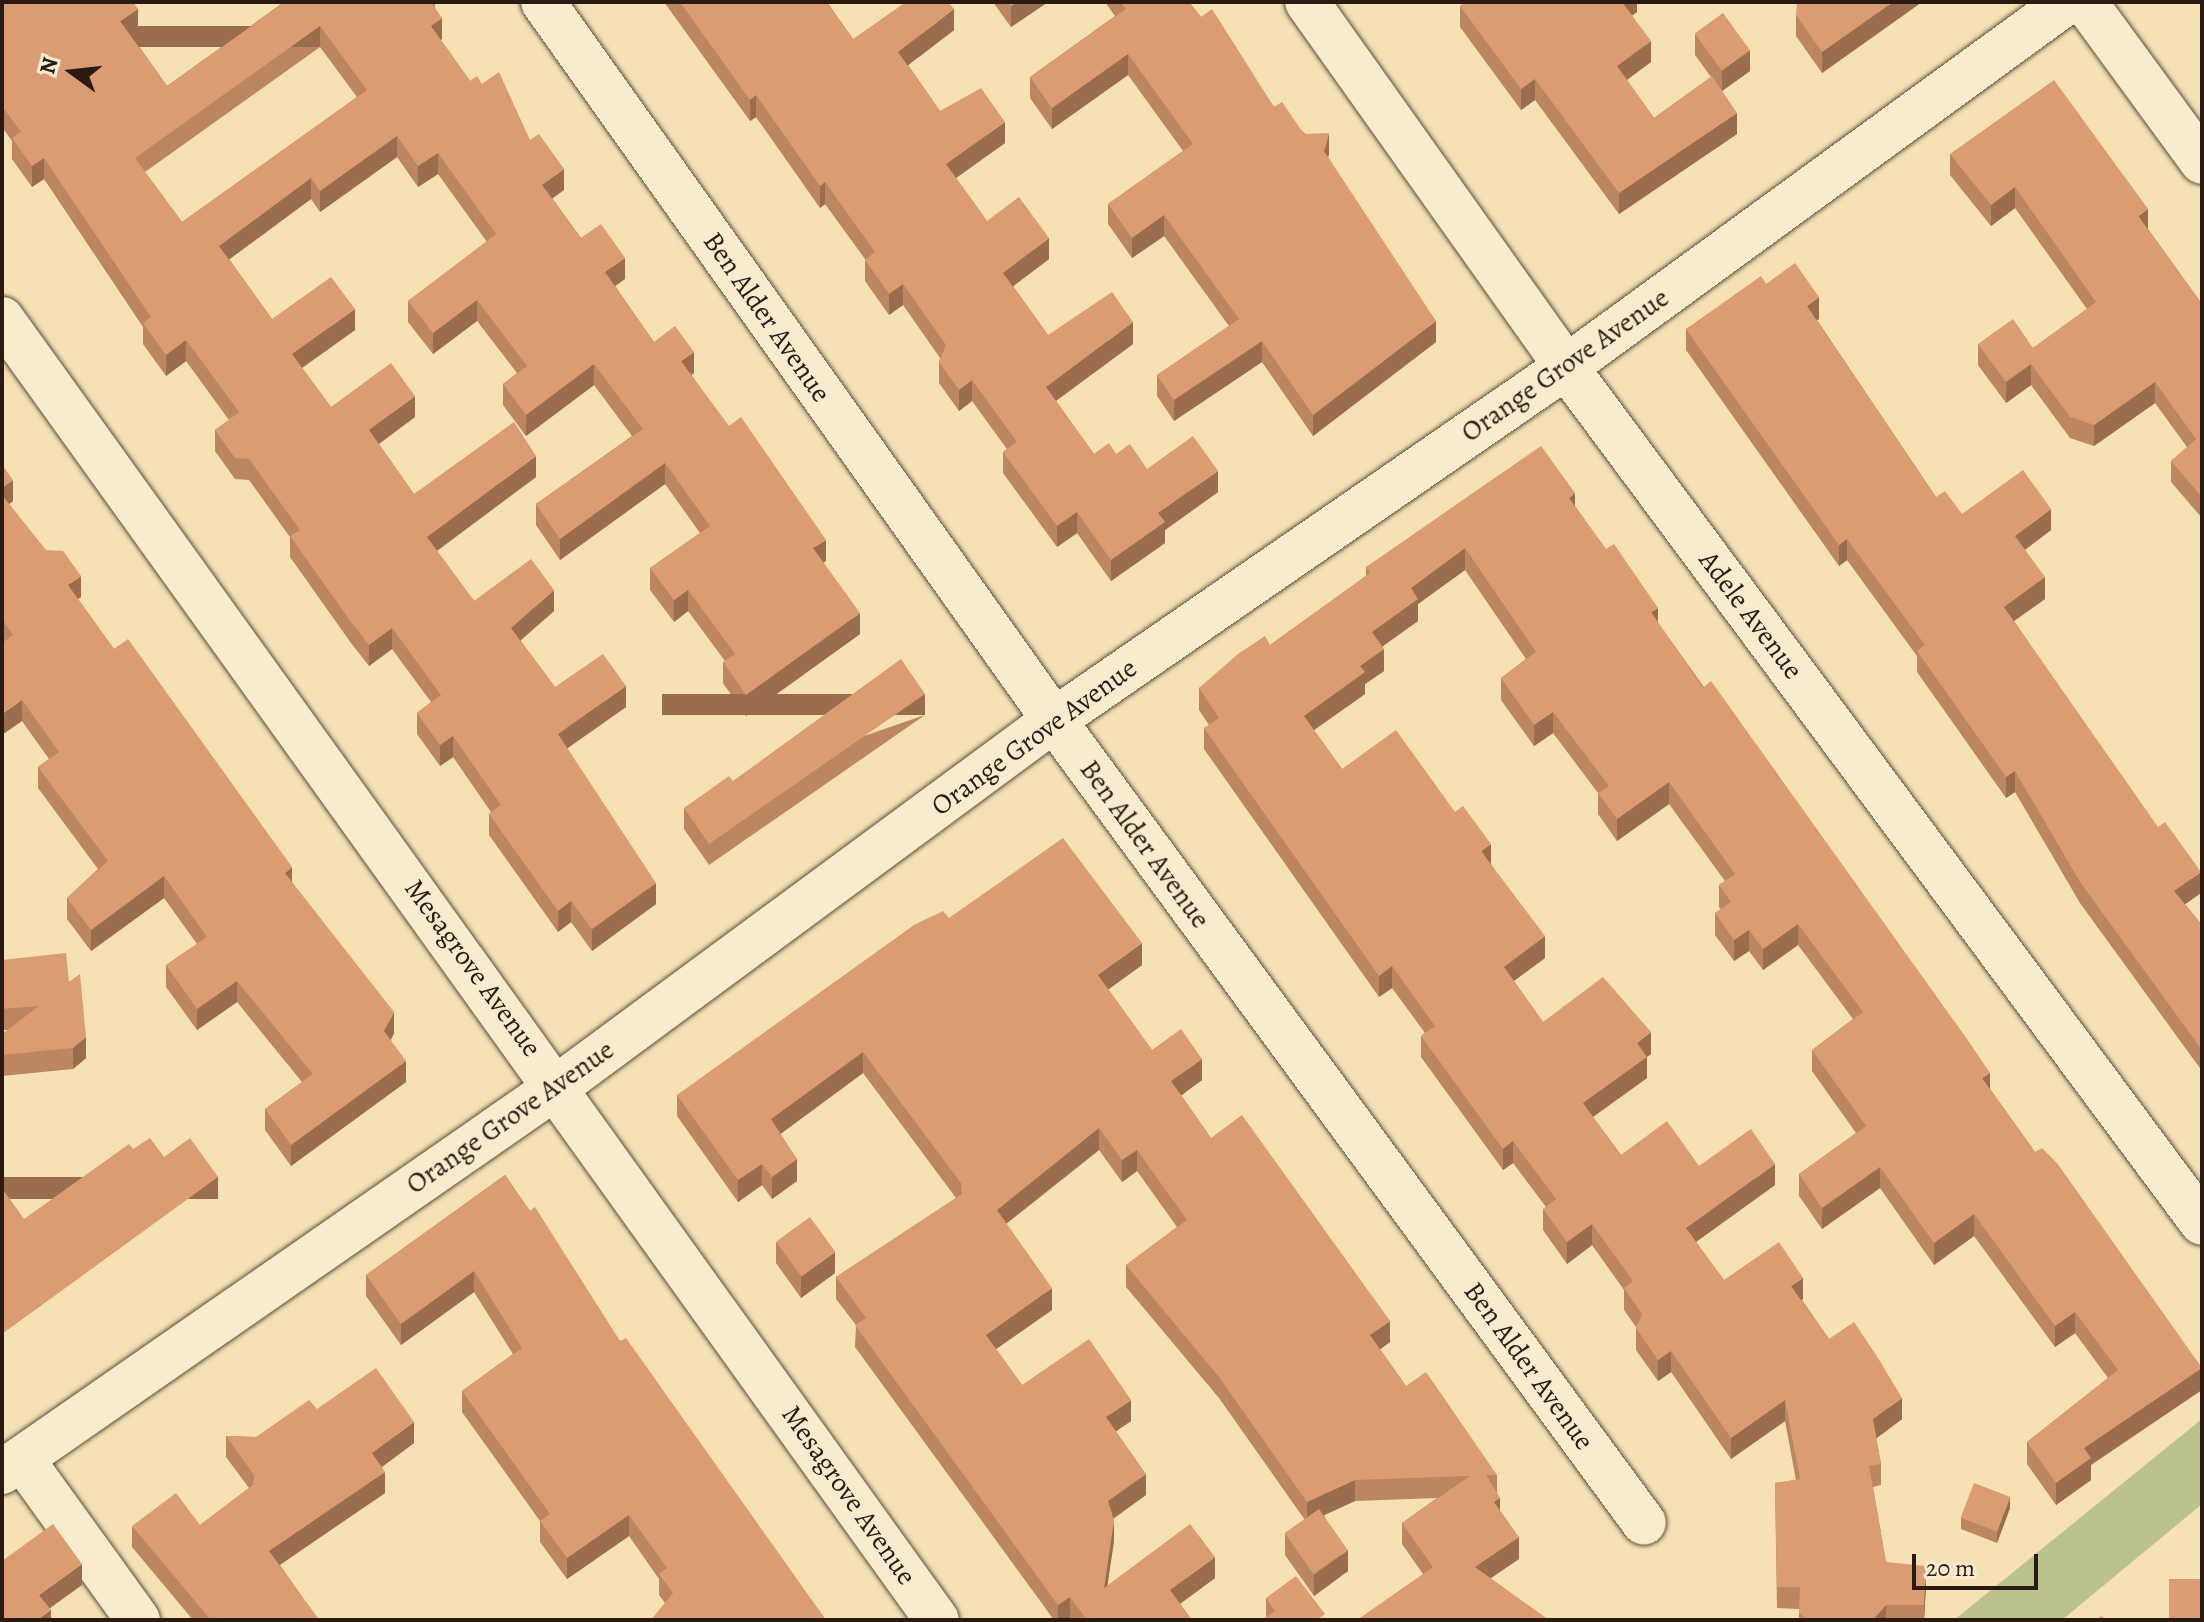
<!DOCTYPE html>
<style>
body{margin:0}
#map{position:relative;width:2204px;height:1622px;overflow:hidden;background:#f5e1b3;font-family:Alegreya,serif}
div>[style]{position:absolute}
.green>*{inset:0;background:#bbc38d}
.roads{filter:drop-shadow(0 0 2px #5c4c3c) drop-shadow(0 0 2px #5c4c3c)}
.minor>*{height:44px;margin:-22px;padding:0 22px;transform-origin:22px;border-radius:22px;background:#f8ecce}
.wall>*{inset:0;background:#bb8660}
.shaded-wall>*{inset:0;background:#996d4e;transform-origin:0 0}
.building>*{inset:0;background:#da9c70;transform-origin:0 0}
span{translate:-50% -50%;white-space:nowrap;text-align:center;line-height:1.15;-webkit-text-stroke:6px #f8ecce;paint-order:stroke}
.street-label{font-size:28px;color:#291a14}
.frame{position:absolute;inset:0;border:4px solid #291a14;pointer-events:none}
.north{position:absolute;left:32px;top:32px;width:80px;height:80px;-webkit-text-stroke:6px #f8ecce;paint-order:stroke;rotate:285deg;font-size:22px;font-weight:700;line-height:32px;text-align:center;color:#291a14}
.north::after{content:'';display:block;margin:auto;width:28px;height:36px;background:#291a14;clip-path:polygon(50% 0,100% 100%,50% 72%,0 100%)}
.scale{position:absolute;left:1912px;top:1554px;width:126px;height:36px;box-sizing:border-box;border:4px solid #291a14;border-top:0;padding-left:10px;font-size:24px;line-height:28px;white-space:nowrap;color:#291a14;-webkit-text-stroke:6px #f8ecce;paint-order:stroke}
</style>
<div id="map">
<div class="green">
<i style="clip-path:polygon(2202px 1419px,2202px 1504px,2062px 1620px,1954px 1620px)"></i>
</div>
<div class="roads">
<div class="minor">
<i style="left:543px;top:2px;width:881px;rotate:54.56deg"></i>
<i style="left:1054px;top:720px;width:996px;rotate:53.69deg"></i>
<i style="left:1307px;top:2px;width:448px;rotate:54.6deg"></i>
<i style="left:1566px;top:367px;width:1066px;rotate:53.39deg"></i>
<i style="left:2085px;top:2px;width:198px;rotate:53.8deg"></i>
<i style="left:2px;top:319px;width:1602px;rotate:54.3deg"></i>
<i style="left:22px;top:1459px;width:198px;rotate:54.2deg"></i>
<i style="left:2px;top:1472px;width:677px;rotate:-34.77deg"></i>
<i style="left:558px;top:1086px;width:616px;rotate:-36.42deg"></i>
<i style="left:1054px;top:720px;width:622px;rotate:-34.58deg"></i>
<i style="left:1566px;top:367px;width:620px;rotate:-36.07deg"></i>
</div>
</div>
<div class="wall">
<i style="clip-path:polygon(evenodd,2px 2px,77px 4px,138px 30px,131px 35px,167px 86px,284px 2px,435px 2px,435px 8px,442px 39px,441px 40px,470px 81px,482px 84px,530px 140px,564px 190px,552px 198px,581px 238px,625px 279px,615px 286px,654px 342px,694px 373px,691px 375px,826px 561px,823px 562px,860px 634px,746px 716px,723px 683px,723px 662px,725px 661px,688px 611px,674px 622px,650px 590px,650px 568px,700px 533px,665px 484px,560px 560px,536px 525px,536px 504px,632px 436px,594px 385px,526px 436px,503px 405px,503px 384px,517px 373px,477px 321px,433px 354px,408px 322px,408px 301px,487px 242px,438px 174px,418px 187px,397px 157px,320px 212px,311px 199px,229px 259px,272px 319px,355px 330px,302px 368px,331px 407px,415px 417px,379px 444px,414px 494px,536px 477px,437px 551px,474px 601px,554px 611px,520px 640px,555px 687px,626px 707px,567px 748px,656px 904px,592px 951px,571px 922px,558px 932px,489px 835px,489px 814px,491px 812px,453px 757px,440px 766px,417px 734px,417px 713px,431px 702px,392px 649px,369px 666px,351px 643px,290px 557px,290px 537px,249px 480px,235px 479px,215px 451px,215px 430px,229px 420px,186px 361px,166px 376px,143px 344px,143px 327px,44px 179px,32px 187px,12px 159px,12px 141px,2px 127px,2px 2px,320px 47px,357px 97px,182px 222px,145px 172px,320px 47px)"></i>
<i style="clip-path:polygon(664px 2px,827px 2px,853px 39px,954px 30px,908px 65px,940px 111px,1005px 143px,956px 178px,987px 221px,1049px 259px,1013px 286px,1048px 335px,1133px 344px,1056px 401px,1094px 454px,1116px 454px,1147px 469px,1218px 492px,1165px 530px,1165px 543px,1111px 581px,1077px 533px,1057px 547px,1003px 473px,1003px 452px,1007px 449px,972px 401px,959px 411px,939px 383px,939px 362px,940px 358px,903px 305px,889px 315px,865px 281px,865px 259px,825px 204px,820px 208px,756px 117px,750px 121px)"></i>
<i style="clip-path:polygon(993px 2px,1048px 2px,1011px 27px)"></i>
<i style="clip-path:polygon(1105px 2px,1189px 2px,1274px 107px,1329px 154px,1328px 157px,1436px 342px,1313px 436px,1262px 362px,1174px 421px,1157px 396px,1157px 375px,1229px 326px,1164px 236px,1132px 258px,1108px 224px,1108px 204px,1183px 151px,1128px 75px,1052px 129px,1030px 98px,1030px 77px,1115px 16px)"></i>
<i style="clip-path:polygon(1462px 2px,1637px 2px,1637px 12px,1632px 15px,1651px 62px,1627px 80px,1654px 118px,1711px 77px,1695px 55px,1695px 34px,1750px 71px,1722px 91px,1737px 134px,1619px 214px,1535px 100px,1521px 110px,1460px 27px,1460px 6px,1463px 4px)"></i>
<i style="clip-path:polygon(1922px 2px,1822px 73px,1796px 36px,1796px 15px)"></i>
<i style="clip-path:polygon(1950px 154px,2148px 229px,2202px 304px,2202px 518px,2171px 482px,2171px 461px,2187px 447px,2155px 403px,2094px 446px,2070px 438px,2031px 385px,2006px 403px,1978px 365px,1978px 344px,2033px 348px,2087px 309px,2015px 208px,1991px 226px,1950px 175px)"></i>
<i style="clip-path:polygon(1766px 284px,1819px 319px,1817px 320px,1936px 497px,1962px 514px,2051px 530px,2025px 550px,2045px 599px,2014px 621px,2201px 893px,2185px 904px,2202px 925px,2202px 1071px,2080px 903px,2015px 792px,2006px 798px,1917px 672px,1917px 656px,1847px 560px,1839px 566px,1686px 350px,1686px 329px)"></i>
<i style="clip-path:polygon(2px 465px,13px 501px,9px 504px,81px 597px,78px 599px,114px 649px,292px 882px,394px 1033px,391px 1040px,406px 1082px,291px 1166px,265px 1130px,265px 1109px,302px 1082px,237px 1002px,197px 1030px,166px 987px,166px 965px,197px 944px,164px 898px,91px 951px,67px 919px,67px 898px,98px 869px,38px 788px,38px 767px,49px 759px,22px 721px,2px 640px)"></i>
<i style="clip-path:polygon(1575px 506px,2035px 1152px,2202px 1368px,2091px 1465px,2091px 1480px,2056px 1505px,2027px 1464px,2027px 1442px,2108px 1378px,2075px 1333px,2055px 1347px,1974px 1236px,1934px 1265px,1880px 1188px,1822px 1229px,1799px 1196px,1799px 1174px,1856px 1133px,1812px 1071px,1812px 1050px,1853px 1019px,1798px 945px,1763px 970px,1749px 951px,1734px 961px,1715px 935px,1715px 913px,1721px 909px,1719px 907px,1719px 885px,1725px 881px,1669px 804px,1617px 841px,1598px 814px,1598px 793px,1553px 733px,1534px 746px,1501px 700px,1501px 678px,1526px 659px,1465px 570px,1418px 604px,1418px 621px,1382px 646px,1384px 671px,1365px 684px,1365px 694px,1314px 730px,1342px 769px,1491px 864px,1545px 958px,1514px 981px,1543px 1022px,1651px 1054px,1647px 1057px,1647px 1078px,1593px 1117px,1621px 1155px,1699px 1166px,1775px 1185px,1696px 1242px,1724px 1280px,1803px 1299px,1802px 1300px,1829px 1339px,1902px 1419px,1876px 1438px,1881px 1464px,1881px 1485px,1873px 1487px,1886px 1562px,1926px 1587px,1924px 1620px,1799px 1620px,1799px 1609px,1777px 1608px,1775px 1483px,1796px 1480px,1785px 1421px,1731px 1459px,1671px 1372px,1658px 1381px,1636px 1350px,1636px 1327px,1624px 1310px,1624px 1290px,1592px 1245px,1567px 1264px,1543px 1230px,1543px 1209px,1546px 1207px,1513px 1163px,1503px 1170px,1421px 1057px,1421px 1036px,1425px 1033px,1392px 988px,1379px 997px,1204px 749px,1204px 728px,1209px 725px,1199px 710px,1199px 688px,1270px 645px,1366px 576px,1366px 567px)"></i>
<i style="clip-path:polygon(925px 715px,709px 865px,684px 829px,684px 808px,733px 781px)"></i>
<i style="clip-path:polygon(949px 918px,1142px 965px,1108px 989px,1152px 1050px,1202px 1080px,1181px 1095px,1211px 1138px,1390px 1342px,1380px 1349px,1406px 1386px,1497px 1475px,1497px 1493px,1500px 1511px,1519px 1559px,1490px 1578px,1423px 1574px,1402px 1544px,1402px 1523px,1437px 1498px,1355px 1501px,1324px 1515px,1348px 1571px,1314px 1596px,1285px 1555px,1285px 1534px,1305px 1520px,1219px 1398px,1126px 1287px,1126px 1265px,1177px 1227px,1137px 1171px,1122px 1182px,1099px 1150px,1006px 1224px,1052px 1310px,996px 1349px,1022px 1385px,1131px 1421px,1116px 1431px,1146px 1495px,1113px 1519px,1114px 1541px,1107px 1585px,1215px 1578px,1180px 1604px,1192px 1620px,1071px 1620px,1070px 1618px,1067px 1620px,1054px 1620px,855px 1347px,856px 1325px,836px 1299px,836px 1277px,956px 1198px,863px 1073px,780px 1134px,797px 1181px,772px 1199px,762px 1185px,738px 1202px,677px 1116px,677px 1095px)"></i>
<i style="clip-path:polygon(2px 960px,69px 982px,86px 1058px,73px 1069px,2px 1076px,2px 1034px,8px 1030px,2px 1030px)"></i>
<i style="clip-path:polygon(505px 1175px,620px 1341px,826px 1620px,665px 1603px,659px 1595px,659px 1579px,629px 1536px,567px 1579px,540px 1542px,540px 1521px,462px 1412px,462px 1391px,513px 1354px,474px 1292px,401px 1345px,366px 1296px,366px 1275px)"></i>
<i style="clip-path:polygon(776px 1242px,835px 1273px,801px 1298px,776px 1263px)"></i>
<i style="clip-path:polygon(317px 1409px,414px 1443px,382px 1467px,385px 1493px,280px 1565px,318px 1620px,193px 1620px,132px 1547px,132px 1526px,200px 1525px,249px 1488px,226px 1457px,226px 1436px,256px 1437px)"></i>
<i style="clip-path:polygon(2010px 1508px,1997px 1543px,1961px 1529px,1961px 1518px)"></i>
<i style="clip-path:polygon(2169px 1582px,2202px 1620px,2170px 1620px)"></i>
<i style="clip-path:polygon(1266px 1598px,1325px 1620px,1266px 1617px)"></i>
</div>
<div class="shaded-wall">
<i style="clip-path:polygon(1018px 2px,1048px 2px,1011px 27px,1011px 6px)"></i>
<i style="clip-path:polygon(1622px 2px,1637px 2px,1637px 12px,1622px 23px)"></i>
<i style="clip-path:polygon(1893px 2px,1922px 2px,1822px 73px,1822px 52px)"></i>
<i style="clip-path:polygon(138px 9px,138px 30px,120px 43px,120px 21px)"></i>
<i style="clip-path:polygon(954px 9px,954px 30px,898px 73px,898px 52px)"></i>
<i style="clip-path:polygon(442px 18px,442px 39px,431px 47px,431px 26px)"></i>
<i style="left:320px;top:26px;width:21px;height:227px;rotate:90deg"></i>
<i style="clip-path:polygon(1651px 41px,1651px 62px,1617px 87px,1617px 66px)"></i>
<i style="clip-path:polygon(1750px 50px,1750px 71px,1722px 91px,1722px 70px)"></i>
<i style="clip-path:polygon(1128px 54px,1128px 75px,1052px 129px,1052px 108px)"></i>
<i style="clip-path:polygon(1535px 79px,1535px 100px,1521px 110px,1521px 89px)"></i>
<i style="clip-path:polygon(756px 95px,756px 117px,750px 121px,750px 100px)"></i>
<i style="clip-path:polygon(1737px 113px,1737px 134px,1619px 214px,1619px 193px)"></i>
<i style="clip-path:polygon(1005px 122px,1005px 143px,946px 185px,946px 164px)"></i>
<i style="clip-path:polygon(1329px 133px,1329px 154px,1324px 171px,1324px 151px)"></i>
<i style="clip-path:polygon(397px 136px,397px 157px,320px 212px,320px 191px)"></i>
<i style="clip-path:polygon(438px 153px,438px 174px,418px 187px,418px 166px)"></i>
<i style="clip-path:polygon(44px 158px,44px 179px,32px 187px,32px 166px)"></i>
<i style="clip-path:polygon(564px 169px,564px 190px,542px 206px,542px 185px)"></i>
<i style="clip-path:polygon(311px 178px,311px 199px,219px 267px,219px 246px)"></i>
<i style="clip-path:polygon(825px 182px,825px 204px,820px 208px,820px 186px)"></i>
<i style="clip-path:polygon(2015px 187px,2015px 208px,1991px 226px,1991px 205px)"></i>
<i style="clip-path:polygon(2148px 209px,2148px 230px,2138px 216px)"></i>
<i style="clip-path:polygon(1164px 215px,1164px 236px,1132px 258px,1132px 238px)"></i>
<i style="clip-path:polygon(1049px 238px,1049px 259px,1003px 294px,1003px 273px)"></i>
<i style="clip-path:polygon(625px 258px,625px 279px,605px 293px,605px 272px)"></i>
<i style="clip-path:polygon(903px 284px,903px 305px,889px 315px,889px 294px)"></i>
<i style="clip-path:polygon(1819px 297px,1819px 319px,1807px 327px,1807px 306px)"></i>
<i style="clip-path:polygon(477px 300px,477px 321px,433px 354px,433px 333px)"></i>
<i style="clip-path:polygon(355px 309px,355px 330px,292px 375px,292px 354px)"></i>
<i style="clip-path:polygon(1436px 321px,1436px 342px,1313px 436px,1313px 415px)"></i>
<i style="clip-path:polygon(1133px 322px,1133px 344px,1046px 408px,1046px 387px)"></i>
<i style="clip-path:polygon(186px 340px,186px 361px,166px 376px,166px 355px)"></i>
<i style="clip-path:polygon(1262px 341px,1262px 362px,1174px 421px,1174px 400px)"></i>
<i style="clip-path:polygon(694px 352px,694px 373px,681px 382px,681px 361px)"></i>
<i style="clip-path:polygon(594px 364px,594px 385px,526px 436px,526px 415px)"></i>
<i style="clip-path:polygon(2031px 364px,2031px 385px,2006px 403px,2006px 382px)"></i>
<i style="clip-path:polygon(972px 380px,972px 401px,959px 411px,959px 390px)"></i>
<i style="clip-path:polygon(2155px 382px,2155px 403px,2094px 446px,2094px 425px)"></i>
<i style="clip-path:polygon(415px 396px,415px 417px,369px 451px,369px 430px)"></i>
<i style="clip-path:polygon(536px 456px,536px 477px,427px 558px,427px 537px)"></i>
<i style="clip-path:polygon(665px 463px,665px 484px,560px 560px,560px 539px)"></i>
<i style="clip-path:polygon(1218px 471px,1218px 492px,1165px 530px,1165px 543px,1111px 581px,1111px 560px,1158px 513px)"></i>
<i style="clip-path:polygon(13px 480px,13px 501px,2px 509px,2px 488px)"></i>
<i style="clip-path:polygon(1575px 493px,1575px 515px,1569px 498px)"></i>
<i style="clip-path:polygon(2051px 509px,2051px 530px,2015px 557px,2015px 536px)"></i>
<i style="clip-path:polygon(1077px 512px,1077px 533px,1057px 547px,1057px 526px)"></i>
<i style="clip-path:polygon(1847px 539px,1847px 560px,1839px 566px,1839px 545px)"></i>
<i style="clip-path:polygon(826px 540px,826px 561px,813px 569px,813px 548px)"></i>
<i style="clip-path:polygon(1465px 548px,1465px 570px,1418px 604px,1418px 621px,1372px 654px,1372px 632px,1411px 588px)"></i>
<i style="clip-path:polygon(81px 576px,81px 597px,68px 606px,68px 585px)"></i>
<i style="clip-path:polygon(2045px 577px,2045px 599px,2004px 628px,2004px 607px)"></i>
<i style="clip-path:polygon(554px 590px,554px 611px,511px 649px,511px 628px)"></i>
<i style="clip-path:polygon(688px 590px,688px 611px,674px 622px,674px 600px)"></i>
<i style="clip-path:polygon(1658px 608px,1658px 629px,1651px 612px)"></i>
<i style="clip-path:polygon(860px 613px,860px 634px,746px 716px,746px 695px)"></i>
<i style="clip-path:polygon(392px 628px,392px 649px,369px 666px,369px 645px)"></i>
<i style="clip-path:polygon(1384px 649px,1384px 671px,1365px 684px,1365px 694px,1304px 737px,1304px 716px,1360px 666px)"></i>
<i style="clip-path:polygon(626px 686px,626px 707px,558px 755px,558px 734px)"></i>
<i style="left:925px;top:694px;width:21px;height:263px;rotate:90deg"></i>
<i style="clip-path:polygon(22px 700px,22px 721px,2px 735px,2px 714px)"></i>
<i style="clip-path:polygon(1553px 712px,1553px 733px,1534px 746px,1534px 725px)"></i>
<i style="clip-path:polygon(453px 736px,453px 757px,440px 766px,440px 745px)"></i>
<i style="clip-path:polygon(2015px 771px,2015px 792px,2006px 798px,2006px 777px)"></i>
<i style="clip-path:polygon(1669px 782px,1669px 804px,1617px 841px,1617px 819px)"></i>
<i style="clip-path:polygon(1491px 844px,1491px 866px,1481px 851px)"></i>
<i style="clip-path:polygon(292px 867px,292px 888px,285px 873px)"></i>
<i style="clip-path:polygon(2201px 872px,2201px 893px,2174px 912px,2174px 891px)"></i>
<i style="clip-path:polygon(164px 876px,164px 898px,91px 951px,91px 930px)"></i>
<i style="clip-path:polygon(656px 883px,656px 904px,592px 951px,592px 929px)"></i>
<i style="clip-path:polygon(571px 901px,571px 922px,558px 932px,558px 911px)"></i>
<i style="clip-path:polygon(1798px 924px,1798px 945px,1763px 970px,1763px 949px)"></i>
<i style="clip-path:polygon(1749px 930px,1749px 951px,1734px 961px,1734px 940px)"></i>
<i style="clip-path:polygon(1545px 936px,1545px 958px,1504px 988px,1504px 967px)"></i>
<i style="clip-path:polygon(1142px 943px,1142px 965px,1098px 997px,1098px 975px)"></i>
<i style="clip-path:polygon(1392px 966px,1392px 988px,1379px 997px,1379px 976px)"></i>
<i style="clip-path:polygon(237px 981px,237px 1002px,197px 1030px,197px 1009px)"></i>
<i style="clip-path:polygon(394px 1012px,394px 1033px,384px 1052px,384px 1031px)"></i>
<i style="clip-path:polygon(1651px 1032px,1651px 1054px,1647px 1057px,1647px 1078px,1583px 1124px,1583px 1103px,1637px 1043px)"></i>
<i style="clip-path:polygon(86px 1037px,86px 1058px,73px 1069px,73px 1048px)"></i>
<i style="clip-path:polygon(863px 1052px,863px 1073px,771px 1141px,771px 1119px)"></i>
<i style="clip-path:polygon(1202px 1059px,1202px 1080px,1171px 1103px,1171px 1081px)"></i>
<i style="clip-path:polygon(406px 1061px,406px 1082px,291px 1166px,291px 1145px)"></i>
<i style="clip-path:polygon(1990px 1073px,1990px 1095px,1982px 1078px)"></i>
<i style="clip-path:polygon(1099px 1128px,1099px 1150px,997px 1231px,997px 1210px)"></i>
<i style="clip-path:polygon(1513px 1141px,1513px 1163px,1503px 1170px,1503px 1149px)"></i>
<i style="clip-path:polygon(1137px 1150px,1137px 1171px,1122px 1182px,1122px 1160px)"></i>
<i style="clip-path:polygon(797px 1159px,797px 1181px,772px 1199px,772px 1177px)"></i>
<i style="clip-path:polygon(762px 1164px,762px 1185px,738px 1202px,738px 1180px)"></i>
<i style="clip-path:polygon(1775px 1164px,1775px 1185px,1686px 1249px,1686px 1228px)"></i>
<i style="clip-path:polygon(1880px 1167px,1880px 1188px,1822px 1229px,1822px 1208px)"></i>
<i style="left:218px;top:1177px;width:22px;height:267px;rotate:90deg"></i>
<i style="clip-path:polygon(1974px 1214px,1974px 1236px,1934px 1265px,1934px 1243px)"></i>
<i style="clip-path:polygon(1592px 1224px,1592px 1245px,1567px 1264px,1567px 1242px)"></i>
<i style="clip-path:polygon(835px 1252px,835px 1273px,801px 1298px,801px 1277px)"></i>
<i style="clip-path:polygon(474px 1271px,474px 1292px,401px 1345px,401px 1324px)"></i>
<i style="clip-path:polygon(1803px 1278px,1803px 1299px,1791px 1307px,1791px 1286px)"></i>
<i style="clip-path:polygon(1052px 1288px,1052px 1310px,986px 1356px,986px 1335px)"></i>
<i style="clip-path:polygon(2075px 1312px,2075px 1333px,2055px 1347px,2055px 1326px)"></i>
<i style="clip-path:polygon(1390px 1321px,1390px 1342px,1370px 1357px,1370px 1335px)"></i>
<i style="clip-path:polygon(1671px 1351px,1671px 1372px,1658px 1381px,1658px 1360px)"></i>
<i style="clip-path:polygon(2202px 1368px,2202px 1390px,2091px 1465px,2091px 1480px,2056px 1505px,2056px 1483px,2084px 1448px)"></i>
<i style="clip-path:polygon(1902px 1398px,1902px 1419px,1873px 1441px,1873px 1419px)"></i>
<i style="clip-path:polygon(1131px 1400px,1131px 1421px,1106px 1438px,1106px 1417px)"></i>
<i style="clip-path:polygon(1785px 1400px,1785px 1421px,1731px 1459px,1731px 1438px)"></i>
<i style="clip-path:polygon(414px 1422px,414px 1443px,372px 1474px,372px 1453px)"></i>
<i style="clip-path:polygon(385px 1472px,385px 1493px,269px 1572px,269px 1551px)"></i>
<i style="clip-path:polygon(1146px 1474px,1146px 1495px,1108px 1522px,1108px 1501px)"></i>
<i style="clip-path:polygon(1355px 1480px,1355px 1501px,1307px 1523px,1307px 1502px)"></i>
<i style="clip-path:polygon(2010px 1497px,2010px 1508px,1997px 1543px,1997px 1532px)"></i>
<i style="clip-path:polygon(1500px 1498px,1500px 1520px,1494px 1502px)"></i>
<i style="clip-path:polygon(629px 1515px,629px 1536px,567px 1579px,567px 1558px)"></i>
<i style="clip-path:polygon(1114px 1520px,1114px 1541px,1104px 1609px,1104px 1588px)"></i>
<i style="clip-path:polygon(1519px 1537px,1519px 1559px,1475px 1589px,1475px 1567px)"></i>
<i style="clip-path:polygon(1348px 1550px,1348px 1571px,1314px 1596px,1314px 1575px)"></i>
<i style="clip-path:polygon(1215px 1557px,1215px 1578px,1170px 1611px,1170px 1590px)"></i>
<i style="clip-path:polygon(82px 1564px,82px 1585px,39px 1616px,39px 1595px)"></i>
<i style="clip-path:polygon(1926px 1566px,1926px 1587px,1924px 1620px,1924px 1605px)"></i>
<i style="clip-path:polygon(1070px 1597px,1070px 1618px,1067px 1620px,1058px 1620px,1058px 1605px)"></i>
<i style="clip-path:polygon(1886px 1605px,1886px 1620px,1873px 1620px)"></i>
<i style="clip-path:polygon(51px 1610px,51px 1620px,37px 1620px)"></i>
</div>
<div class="building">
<i style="clip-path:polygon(evenodd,2px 2px,75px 2px,77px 4px,80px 2px,133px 2px,138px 9px,120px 21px,167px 86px,285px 2px,431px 2px,442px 18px,431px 26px,470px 81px,477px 76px,482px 84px,499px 72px,530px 140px,539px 134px,564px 169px,542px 185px,581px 238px,601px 224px,625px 258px,605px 272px,654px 342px,675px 326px,694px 352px,681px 361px,729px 426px,741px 417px,826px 540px,813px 548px,860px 613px,746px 695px,723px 662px,735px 654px,688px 590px,674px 600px,650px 568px,710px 526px,665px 463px,560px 539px,536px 504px,643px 429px,594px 364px,526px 415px,503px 384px,527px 366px,477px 300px,433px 333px,408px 301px,496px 234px,438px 153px,418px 166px,397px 136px,320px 191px,311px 178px,219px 246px,272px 319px,331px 277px,355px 309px,292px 354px,331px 407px,391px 363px,415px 396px,369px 430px,414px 494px,514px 422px,536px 456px,427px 537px,474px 601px,531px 559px,554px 590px,511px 628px,555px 687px,603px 654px,626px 686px,558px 734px,656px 883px,592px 929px,571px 901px,558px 911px,489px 814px,501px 805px,453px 736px,440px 745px,417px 713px,441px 695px,392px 628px,369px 645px,351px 622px,290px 536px,300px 530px,249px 459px,235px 458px,215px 430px,239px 412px,186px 340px,166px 355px,143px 323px,151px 317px,44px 158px,32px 166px,12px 138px,21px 132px,2px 106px,2px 2px,320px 26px,367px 90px,182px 222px,135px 158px,320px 26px)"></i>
<i style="clip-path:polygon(680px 2px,827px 2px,853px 39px,906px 2px,948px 2px,954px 9px,898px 52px,940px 111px,981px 88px,1005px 122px,946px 164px,987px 221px,1019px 197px,1049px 238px,1003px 273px,1048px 335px,1112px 292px,1133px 322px,1046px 387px,1094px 454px,1109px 443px,1116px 454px,1130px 444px,1147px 469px,1193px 436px,1218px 471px,1158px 513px,1165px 522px,1111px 560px,1077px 512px,1057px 526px,1003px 452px,1017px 442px,972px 380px,959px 390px,939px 362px,946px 345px,903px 284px,889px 294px,865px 260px,875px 252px,825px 182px,820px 186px,756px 95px,750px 100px)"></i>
<i style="clip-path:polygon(1008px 2px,1018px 2px,1011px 6px)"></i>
<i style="clip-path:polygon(1120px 2px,1189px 2px,1201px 17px,1212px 9px,1274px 107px,1282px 102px,1304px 134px,1329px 133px,1324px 151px,1436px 321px,1313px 415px,1262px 341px,1174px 400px,1157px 375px,1239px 319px,1164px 215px,1132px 238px,1108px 204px,1193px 144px,1128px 54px,1052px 108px,1030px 77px,1126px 9px)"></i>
<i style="clip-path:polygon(1465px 2px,1622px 2px,1651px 41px,1617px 66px,1654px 118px,1712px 76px,1737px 113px,1619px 193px,1535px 79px,1521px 89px,1460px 6px)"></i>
<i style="clip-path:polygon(1797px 2px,1893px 2px,1822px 52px,1796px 15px)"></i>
<i style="left:1723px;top:13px;width:46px;height:35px;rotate:54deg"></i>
<i style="clip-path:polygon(2054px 80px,2148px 209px,2138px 216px,2202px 304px,2202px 497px,2171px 461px,2196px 439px,2155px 382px,2094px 425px,2070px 417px,2031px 364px,2006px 382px,1978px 344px,2013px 319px,2033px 348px,2096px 302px,2015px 187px,1991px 205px,1950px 154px)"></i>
<i style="clip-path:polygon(1795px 263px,1819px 297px,1807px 306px,1936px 497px,1945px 491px,1962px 514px,2023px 470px,2051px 509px,2015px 536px,2045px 577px,2004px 607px,2158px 827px,2165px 822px,2201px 872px,2174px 891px,2202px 925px,2202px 1050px,2080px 882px,2015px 771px,2006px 777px,1917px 651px,1925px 645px,1847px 539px,1839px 545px,1686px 329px,1761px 276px,1766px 284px)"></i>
<i style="clip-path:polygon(1541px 446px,1575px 493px,1569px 498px,1606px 549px,1614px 544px,1658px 608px,1651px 612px,1703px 688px,1711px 681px,1969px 1042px,1990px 1073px,1982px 1078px,2035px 1152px,2042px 1148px,2057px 1163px,2202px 1368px,2084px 1448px,2091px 1458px,2056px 1483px,2027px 1442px,2118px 1370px,2075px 1312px,2055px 1326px,1974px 1214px,1934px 1243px,1880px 1167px,1822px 1208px,1799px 1174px,1866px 1126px,1812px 1050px,1863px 1012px,1798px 924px,1763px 949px,1749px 930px,1734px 940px,1715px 913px,1731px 902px,1719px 885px,1735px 874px,1669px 782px,1617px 819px,1598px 793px,1609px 786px,1553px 712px,1534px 725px,1501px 678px,1536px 652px,1465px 548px,1411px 588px,1418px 599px,1372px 632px,1384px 649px,1360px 666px,1365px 672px,1304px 716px,1342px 769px,1396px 730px,1455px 812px,1463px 806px,1491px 844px,1481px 851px,1545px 936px,1504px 967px,1543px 1022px,1603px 977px,1651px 1032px,1637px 1043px,1647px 1057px,1583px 1103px,1621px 1155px,1667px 1121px,1699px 1166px,1751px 1129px,1775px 1164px,1686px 1228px,1724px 1280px,1779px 1242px,1803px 1278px,1791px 1286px,1829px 1339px,1854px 1322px,1878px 1358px,1902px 1398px,1873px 1419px,1881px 1464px,1869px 1466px,1886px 1562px,1926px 1566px,1924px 1605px,1886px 1605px,1873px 1620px,1806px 1620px,1799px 1612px,1800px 1587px,1777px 1587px,1775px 1483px,1800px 1479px,1785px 1400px,1731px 1438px,1671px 1351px,1658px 1360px,1636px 1328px,1642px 1314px,1624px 1288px,1633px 1281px,1592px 1224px,1567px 1242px,1543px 1209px,1556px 1199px,1513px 1141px,1503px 1149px,1421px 1036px,1435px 1026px,1392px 966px,1379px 976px,1204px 728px,1219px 718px,1199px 688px,1238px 654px,1265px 636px,1270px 645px,1370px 573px,1366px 567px)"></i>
<i style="clip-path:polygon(2px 465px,13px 480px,2px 488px)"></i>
<i style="clip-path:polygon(2px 495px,46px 550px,63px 551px,81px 576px,68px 585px,114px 649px,128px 639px,292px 867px,285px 873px,394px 1012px,384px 1031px,406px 1061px,291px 1145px,265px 1109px,313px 1074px,237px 981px,197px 1009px,166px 965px,207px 937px,164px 876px,91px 930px,67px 898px,108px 861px,38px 767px,59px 752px,22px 700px,2px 714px,2px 643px,13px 635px,2px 619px)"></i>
<i style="clip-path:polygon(901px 659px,925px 694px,709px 844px,684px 808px,729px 776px,733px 781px)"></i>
<i style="clip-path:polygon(1063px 838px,1142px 943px,1098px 975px,1152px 1050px,1181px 1029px,1202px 1059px,1171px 1081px,1211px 1138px,1242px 1115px,1390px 1321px,1370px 1335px,1406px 1386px,1426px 1372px,1497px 1475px,1486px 1475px,1500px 1498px,1494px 1502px,1519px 1537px,1475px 1567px,1549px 1620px,1357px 1620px,1433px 1567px,1402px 1523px,1470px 1476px,1355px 1480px,1307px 1502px,1219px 1377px,1126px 1265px,1187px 1220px,1137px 1150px,1122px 1160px,1099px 1128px,997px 1210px,1052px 1288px,986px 1335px,1022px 1385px,1089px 1339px,1131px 1400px,1106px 1417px,1146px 1474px,1108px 1501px,1114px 1520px,1104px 1588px,1190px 1524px,1215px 1557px,1170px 1590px,1192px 1620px,1087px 1620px,1070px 1597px,1058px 1605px,855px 1325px,866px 1318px,836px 1277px,962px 1194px,961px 1183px,863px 1052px,771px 1119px,797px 1159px,772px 1177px,762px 1164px,738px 1180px,677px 1095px,914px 925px,943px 911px,949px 918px)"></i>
<i style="clip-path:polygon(66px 953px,69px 982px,80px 974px,86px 1037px,73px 1048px,2px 1055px,2px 1034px,39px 1006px,2px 1009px,2px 960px)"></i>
<i style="clip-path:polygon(150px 1138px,164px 1157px,190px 1138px,218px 1177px,2px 1334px,2px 1193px,4px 1191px,24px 1219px,129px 1144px,133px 1149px)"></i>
<i style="clip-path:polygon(505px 1175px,530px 1211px,535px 1207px,620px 1341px,626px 1338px,826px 1620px,651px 1620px,673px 1593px,659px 1574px,667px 1568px,629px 1515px,567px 1558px,540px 1521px,550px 1514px,462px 1391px,522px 1348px,474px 1271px,401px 1324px,366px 1275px)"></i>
<i style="left:810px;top:1217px;width:43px;height:42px;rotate:54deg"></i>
<i style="clip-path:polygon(376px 1368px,414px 1422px,372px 1453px,385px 1472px,269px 1551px,318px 1618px,316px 1620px,211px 1620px,132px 1526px,176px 1493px,200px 1525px,253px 1485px,254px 1475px,226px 1436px,256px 1437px,309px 1400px,317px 1409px)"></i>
<i style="left:1974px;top:1483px;width:39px;height:37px;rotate:21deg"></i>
<i style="left:1319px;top:1509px;width:50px;height:42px;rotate:55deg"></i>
<i style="clip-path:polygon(53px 1524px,82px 1564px,39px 1595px,51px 1610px,37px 1620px,2px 1620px,2px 1561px)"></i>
<i style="clip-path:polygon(1296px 1576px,1325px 1614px,1317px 1620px,1262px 1620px,1275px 1611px,1266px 1598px)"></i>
<i style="left:2202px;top:1579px;width:41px;height:33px;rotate:90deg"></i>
<i style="clip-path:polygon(2100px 1616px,2111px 1620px,2099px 1620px)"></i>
</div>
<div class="street-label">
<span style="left:767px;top:317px;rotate:55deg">Ben Alder Avenue</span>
<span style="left:1565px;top:365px;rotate:-35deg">Orange Grove Avenue</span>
<span style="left:1751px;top:615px;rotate:53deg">Adele Avenue</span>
<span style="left:1034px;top:737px;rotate:-36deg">Orange Grove Avenue</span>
<span style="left:1145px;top:844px;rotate:54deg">Ben Alder Avenue</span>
<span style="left:473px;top:968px;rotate:54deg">Mesagrove Avenue</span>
<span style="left:510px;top:1117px;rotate:-35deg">Orange Grove Avenue</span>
<span style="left:1529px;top:1366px;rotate:54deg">Ben Alder Avenue</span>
<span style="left:849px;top:1495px;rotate:55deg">Mesagrove Avenue</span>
</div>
<div class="frame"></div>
<div class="north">N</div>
<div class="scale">20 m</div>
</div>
